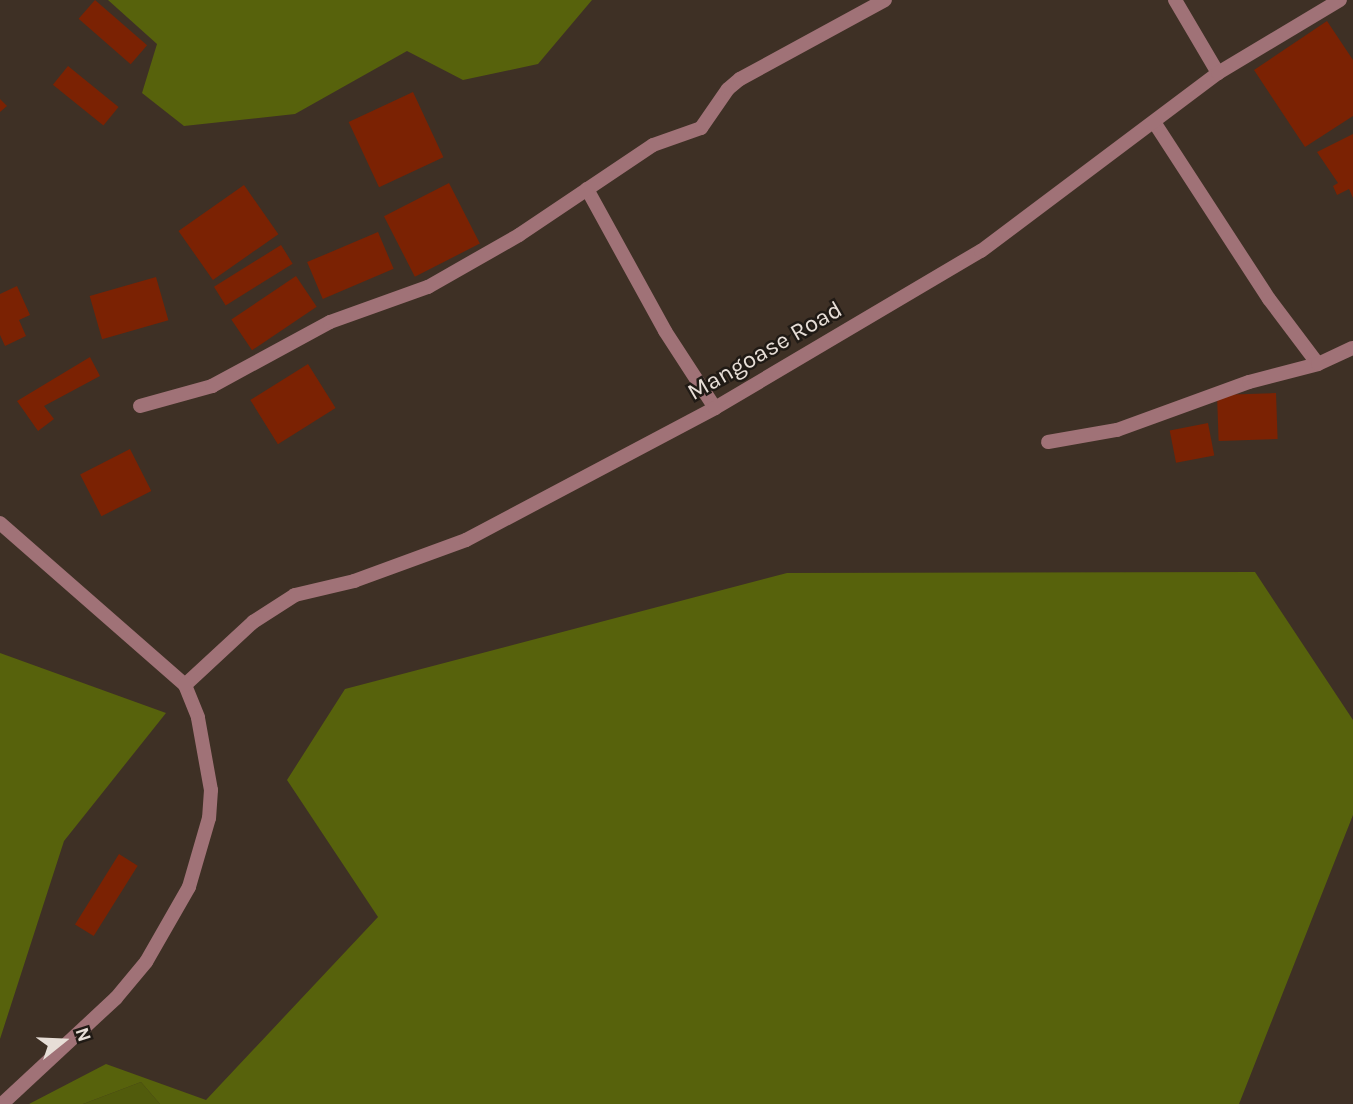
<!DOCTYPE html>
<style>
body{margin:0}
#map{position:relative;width:1353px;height:1104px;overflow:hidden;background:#3e3025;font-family:Karla,sans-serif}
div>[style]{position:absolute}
.green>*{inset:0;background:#515b0c}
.forest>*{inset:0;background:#57620c}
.building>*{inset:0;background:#7b2203;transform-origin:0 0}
.street>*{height:14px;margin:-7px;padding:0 7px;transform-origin:7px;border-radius:7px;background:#a07277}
span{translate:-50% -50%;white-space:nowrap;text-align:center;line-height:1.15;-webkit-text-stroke:5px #201a15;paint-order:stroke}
.street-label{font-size:24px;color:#e7ded7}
.north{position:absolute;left:28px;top:1006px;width:70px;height:70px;-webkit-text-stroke:5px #201a15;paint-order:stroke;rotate:72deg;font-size:19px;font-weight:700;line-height:28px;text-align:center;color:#e7ded7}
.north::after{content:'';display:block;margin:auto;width:24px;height:32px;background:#e7ded7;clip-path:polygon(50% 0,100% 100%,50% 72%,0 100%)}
</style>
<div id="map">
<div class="green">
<i style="clip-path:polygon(141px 1082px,160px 1104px,83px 1104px)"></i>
</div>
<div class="forest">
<i style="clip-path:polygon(108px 0,592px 0,538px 64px,463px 80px,407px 51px,295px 114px,184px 126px,142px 93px,157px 44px)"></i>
<i style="clip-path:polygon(1255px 572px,1353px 720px,1353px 815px,1239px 1104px,160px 1104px,141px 1082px,83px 1104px,29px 1104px,106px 1064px,206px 1100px,378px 917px,287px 780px,345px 689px,787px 573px)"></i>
<i style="clip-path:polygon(0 653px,166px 713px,64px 841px,0 1039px)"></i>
</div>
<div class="building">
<i style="left:95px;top:0;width:69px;height:25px;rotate:41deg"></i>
<i style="clip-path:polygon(1327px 21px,1353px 60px,1353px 116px,1305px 147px,1254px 70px)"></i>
<i style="left:68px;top:66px;width:65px;height:24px;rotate:39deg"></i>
<i style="left:413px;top:92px;width:72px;height:71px;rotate:65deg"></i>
<i style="clip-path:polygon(0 99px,7px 106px,0 112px)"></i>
<i style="clip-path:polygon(1353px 134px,1353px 198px,1349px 189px,1337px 195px,1333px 186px,1338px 183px,1317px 152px)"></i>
<i style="left:449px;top:183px;width:68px;height:73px;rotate:63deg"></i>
<i style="left:244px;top:185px;width:60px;height:80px;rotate:55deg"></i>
<i style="left:378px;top:232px;width:40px;height:77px;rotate:67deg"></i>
<i style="left:281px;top:245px;width:22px;height:79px;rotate:58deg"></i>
<i style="left:296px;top:276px;width:37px;height:78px;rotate:56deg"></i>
<i style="left:156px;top:277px;width:45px;height:69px;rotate:74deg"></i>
<i style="clip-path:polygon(17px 286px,30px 315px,19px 320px,26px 336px,5px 346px,0 335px,0 294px)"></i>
<i style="clip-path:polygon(90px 357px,100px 376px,44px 406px,54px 419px,38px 431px,17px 401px)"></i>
<i style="left:308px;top:364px;width:52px;height:68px;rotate:58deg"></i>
<i style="left:1276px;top:393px;width:46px;height:59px;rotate:88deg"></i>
<i style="left:1208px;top:423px;width:33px;height:39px;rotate:79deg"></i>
<i style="left:130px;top:449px;width:47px;height:56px;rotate:63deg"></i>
<i style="left:119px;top:854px;width:22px;height:83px;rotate:32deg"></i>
</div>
<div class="street">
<i style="left:1175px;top:0;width:85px;rotate:59.5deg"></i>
<i style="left:1154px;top:122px;width:211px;rotate:57deg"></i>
<i style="left:1269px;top:299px;width:81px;rotate:53deg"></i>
<i style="left:587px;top:189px;width:162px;rotate:61.2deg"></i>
<i style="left:665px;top:331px;width:92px;rotate:57deg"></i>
<i style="left:140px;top:406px;width:75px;rotate:-15.5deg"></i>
<i style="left:212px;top:386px;width:134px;rotate:-28.5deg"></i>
<i style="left:330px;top:322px;width:104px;rotate:-19.7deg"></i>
<i style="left:428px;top:287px;width:105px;rotate:-29.7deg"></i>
<i style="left:519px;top:235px;width:161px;rotate:-33.9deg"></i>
<i style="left:653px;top:145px;width:51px;rotate:-19.5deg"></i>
<i style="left:701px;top:128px;width:47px;rotate:-55.3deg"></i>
<i style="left:728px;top:89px;width:16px;rotate:-40deg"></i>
<i style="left:740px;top:79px;width:165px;rotate:-28.6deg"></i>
<i style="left:1048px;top:442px;width:70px;rotate:-9.9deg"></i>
<i style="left:1117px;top:430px;width:140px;rotate:-20deg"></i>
<i style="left:1249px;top:382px;width:71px;rotate:-14.6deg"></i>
<i style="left:1318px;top:364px;width:38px;rotate:-25deg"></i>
<i style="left:0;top:523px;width:246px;rotate:41.2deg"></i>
<i style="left:185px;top:685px;width:35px;rotate:68deg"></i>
<i style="left:198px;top:718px;width:73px;rotate:79.8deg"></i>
<i style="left:211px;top:790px;width:28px;rotate:94deg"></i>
<i style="left:209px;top:818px;width:72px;rotate:106.2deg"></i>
<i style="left:189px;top:887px;width:86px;rotate:119.8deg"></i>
<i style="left:146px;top:962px;width:47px;rotate:129.8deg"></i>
<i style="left:116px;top:998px;width:156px;rotate:137.1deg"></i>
<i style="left:185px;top:685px;width:93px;rotate:-42.8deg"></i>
<i style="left:253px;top:622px;width:50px;rotate:-32.7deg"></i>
<i style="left:295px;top:595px;width:61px;rotate:-13.3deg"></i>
<i style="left:354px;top:581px;width:119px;rotate:-20.1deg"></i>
<i style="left:466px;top:540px;width:282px;rotate:-27.9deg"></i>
<i style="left:715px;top:408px;width:309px;rotate:-30.6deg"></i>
<i style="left:981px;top:251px;width:296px;rotate:-36.9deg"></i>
<i style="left:1218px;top:73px;width:142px;rotate:-30.9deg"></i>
</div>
<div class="street-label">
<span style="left:765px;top:351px;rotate:-30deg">Mangoase Road</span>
</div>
<div class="north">N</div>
</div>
